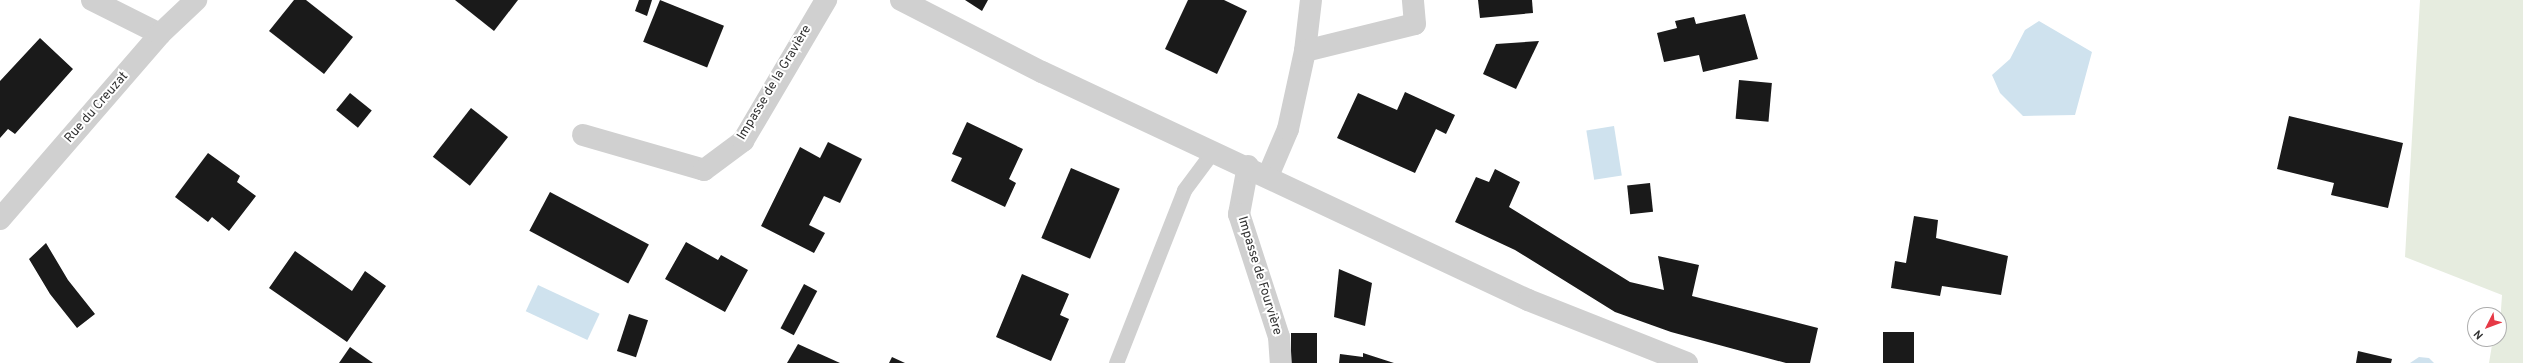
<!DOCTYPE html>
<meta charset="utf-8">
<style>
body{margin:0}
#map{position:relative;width:2523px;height:363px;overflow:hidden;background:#fff;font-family:Overpass,sans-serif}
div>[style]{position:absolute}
.green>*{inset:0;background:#e6ecdf}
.water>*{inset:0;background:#cfe2ee;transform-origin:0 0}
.building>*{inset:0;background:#1a1a1a;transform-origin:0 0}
.service>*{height:15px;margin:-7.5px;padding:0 7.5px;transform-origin:7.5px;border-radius:7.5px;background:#d0d0d0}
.minor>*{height:22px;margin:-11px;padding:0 11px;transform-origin:11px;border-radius:11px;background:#d0d0d0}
.tertiary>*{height:22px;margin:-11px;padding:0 11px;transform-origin:11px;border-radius:11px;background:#d0d0d0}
span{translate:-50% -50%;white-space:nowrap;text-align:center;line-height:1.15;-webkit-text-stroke:4px #fff;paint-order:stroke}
.street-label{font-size:13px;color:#333}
.north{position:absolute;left:2467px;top:307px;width:40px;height:40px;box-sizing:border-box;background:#fff;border:1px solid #adadad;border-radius:50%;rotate:228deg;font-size:11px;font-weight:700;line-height:16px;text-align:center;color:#333}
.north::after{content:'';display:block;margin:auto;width:14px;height:18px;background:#e63946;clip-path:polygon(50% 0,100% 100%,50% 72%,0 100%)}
</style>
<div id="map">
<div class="green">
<i style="clip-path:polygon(2420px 0,2523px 0,2523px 363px,2489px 363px,2493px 339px,2499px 339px,2502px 295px,2405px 257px)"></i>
</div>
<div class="water">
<i style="clip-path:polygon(2039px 21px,2092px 52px,2075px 115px,2023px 116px,2000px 93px,1992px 75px,2010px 59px,2025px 30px)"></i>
<i style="left:1614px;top:126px;width:50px;height:28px;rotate:81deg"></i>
<i style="left:538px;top:285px;width:68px;height:29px;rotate:25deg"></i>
<i style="clip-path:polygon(2419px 357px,2429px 358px,2434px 363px,2410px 363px)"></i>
</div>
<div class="building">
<i style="clip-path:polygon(294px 0,306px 0,353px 37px,324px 74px,269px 31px)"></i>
<i style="clip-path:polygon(455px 0,518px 0,494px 31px)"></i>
<i style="clip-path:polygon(639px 0,652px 0,647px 16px,635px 11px)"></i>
<i style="left:660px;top:0;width:69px;height:45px;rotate:22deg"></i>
<i style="clip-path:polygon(965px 0,988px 0,982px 11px)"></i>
<i style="clip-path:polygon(1188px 0,1224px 0,1247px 11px,1217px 74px,1165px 49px)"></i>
<i style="clip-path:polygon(1478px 0,1532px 0,1533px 13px,1480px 18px)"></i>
<i style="clip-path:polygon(1745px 14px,1758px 59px,1703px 72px,1699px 55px,1664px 62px,1657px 33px,1677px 28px,1675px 21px,1694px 17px,1696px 24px)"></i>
<i style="clip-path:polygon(40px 38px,73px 69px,15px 134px,8px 129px,0 138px,0 81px)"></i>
<i style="clip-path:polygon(1539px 41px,1516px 89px,1483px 74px,1496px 44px)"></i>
<i style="left:1739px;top:80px;width:33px;height:39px;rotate:5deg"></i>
<i style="clip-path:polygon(1405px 92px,1455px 115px,1446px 134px,1436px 129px,1415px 173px,1337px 138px,1358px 93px,1397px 110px)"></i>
<i style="left:350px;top:93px;width:28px;height:22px;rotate:39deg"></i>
<i style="left:471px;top:108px;width:47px;height:62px;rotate:38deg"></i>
<i style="clip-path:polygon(2289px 116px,2403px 143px,2388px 208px,2331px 195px,2334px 183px,2277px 169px)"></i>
<i style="clip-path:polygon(967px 122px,1023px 149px,1009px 179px,1016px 183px,1005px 207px,951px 181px,962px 158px,952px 154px)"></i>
<i style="clip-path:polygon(828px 142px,862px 159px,840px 203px,824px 196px,809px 225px,825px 233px,814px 253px,761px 226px,800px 147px,820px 158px)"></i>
<i style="clip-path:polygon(208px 153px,240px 176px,237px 182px,256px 196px,229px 231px,212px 217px,208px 222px,175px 197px)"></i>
<i style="left:1071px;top:168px;width:53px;height:76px;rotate:23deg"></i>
<i style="clip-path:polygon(1495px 169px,1520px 182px,1509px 207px,1630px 282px,1664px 290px,1658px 256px,1699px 265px,1692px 296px,1818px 328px,1810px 363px,1786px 363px,1671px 332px,1615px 312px,1515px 250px,1455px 222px,1476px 177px,1489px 182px)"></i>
<i style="left:1650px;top:183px;width:29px;height:23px;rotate:84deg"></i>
<i style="left:550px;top:192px;width:112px;height:44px;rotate:28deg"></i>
<i style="clip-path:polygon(1914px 216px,1938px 220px,1936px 238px,2008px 256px,2001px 295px,1942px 286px,1940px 296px,1891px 288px,1895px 261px,1906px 263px)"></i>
<i style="clip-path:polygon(686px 242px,718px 260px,721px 255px,748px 270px,725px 312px,665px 279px)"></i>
<i style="clip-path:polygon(46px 243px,68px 280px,95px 314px,77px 328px,50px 294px,29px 259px)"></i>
<i style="clip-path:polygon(295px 251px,352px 291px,365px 271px,386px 286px,347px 342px,269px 288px)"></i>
<i style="clip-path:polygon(1339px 269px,1372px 283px,1365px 326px,1334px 317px)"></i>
<i style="clip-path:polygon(1022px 274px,1069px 294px,1060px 315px,1069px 319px,1051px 361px,996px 337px)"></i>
<i style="left:804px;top:284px;width:15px;height:50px;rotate:28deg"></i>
<i style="left:629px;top:314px;width:20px;height:39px;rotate:18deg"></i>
<i style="left:1883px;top:332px;width:31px;height:31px"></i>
<i style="left:1317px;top:333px;width:30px;height:26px;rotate:90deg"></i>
<i style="clip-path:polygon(798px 344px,840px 363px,787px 363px)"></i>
<i style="clip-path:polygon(350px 347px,373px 363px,339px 363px)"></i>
<i style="clip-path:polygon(2358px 351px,2392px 359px,2391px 363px,2356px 363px)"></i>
<i style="clip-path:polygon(1363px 353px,1394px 363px,1339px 363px,1340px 354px,1363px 357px)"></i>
<i style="clip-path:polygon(892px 357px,905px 363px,889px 363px)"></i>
</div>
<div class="service">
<i style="left:1116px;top:363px;width:186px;rotate:-68.5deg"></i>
<i style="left:1184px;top:190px;width:49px;rotate:-53.4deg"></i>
</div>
<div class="minor">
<i style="left:92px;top:0;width:76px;rotate:26.6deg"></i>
<i style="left:1305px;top:51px;width:51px;rotate:-83.3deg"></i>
<i style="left:583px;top:135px;width:126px;rotate:16.1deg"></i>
<i style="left:704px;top:170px;width:49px;rotate:-36.6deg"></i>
<i style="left:743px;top:141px;width:164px;rotate:-59.5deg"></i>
<i style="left:1248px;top:166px;width:49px;rotate:100.6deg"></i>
<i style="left:1239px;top:214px;width:129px;rotate:72deg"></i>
<i style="left:1279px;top:337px;width:26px;rotate:86deg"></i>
<i style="left:1268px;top:176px;width:51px;rotate:-66.9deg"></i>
<i style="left:1288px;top:129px;width:80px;rotate:-77.7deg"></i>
<i style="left:1305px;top:51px;width:113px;rotate:-13.8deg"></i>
<i style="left:1415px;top:24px;width:24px;rotate:-95deg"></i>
<i style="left:0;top:219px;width:245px;rotate:-49.1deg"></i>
<i style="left:160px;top:34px;width:50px;rotate:-43.4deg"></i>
</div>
<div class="tertiary">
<i style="left:901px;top:0;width:158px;rotate:27.1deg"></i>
<i style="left:1042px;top:72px;width:537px;rotate:25.13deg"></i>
<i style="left:1528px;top:300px;width:171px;rotate:21.6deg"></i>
</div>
<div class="street-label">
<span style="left:775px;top:83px;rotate:-59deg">Impasse de la Gravière</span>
<span style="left:97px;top:108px;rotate:-49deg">Rue du Creuzat</span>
<span style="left:1259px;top:276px;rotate:73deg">Impasse de Fourvière</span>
</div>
<div class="north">N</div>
</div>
